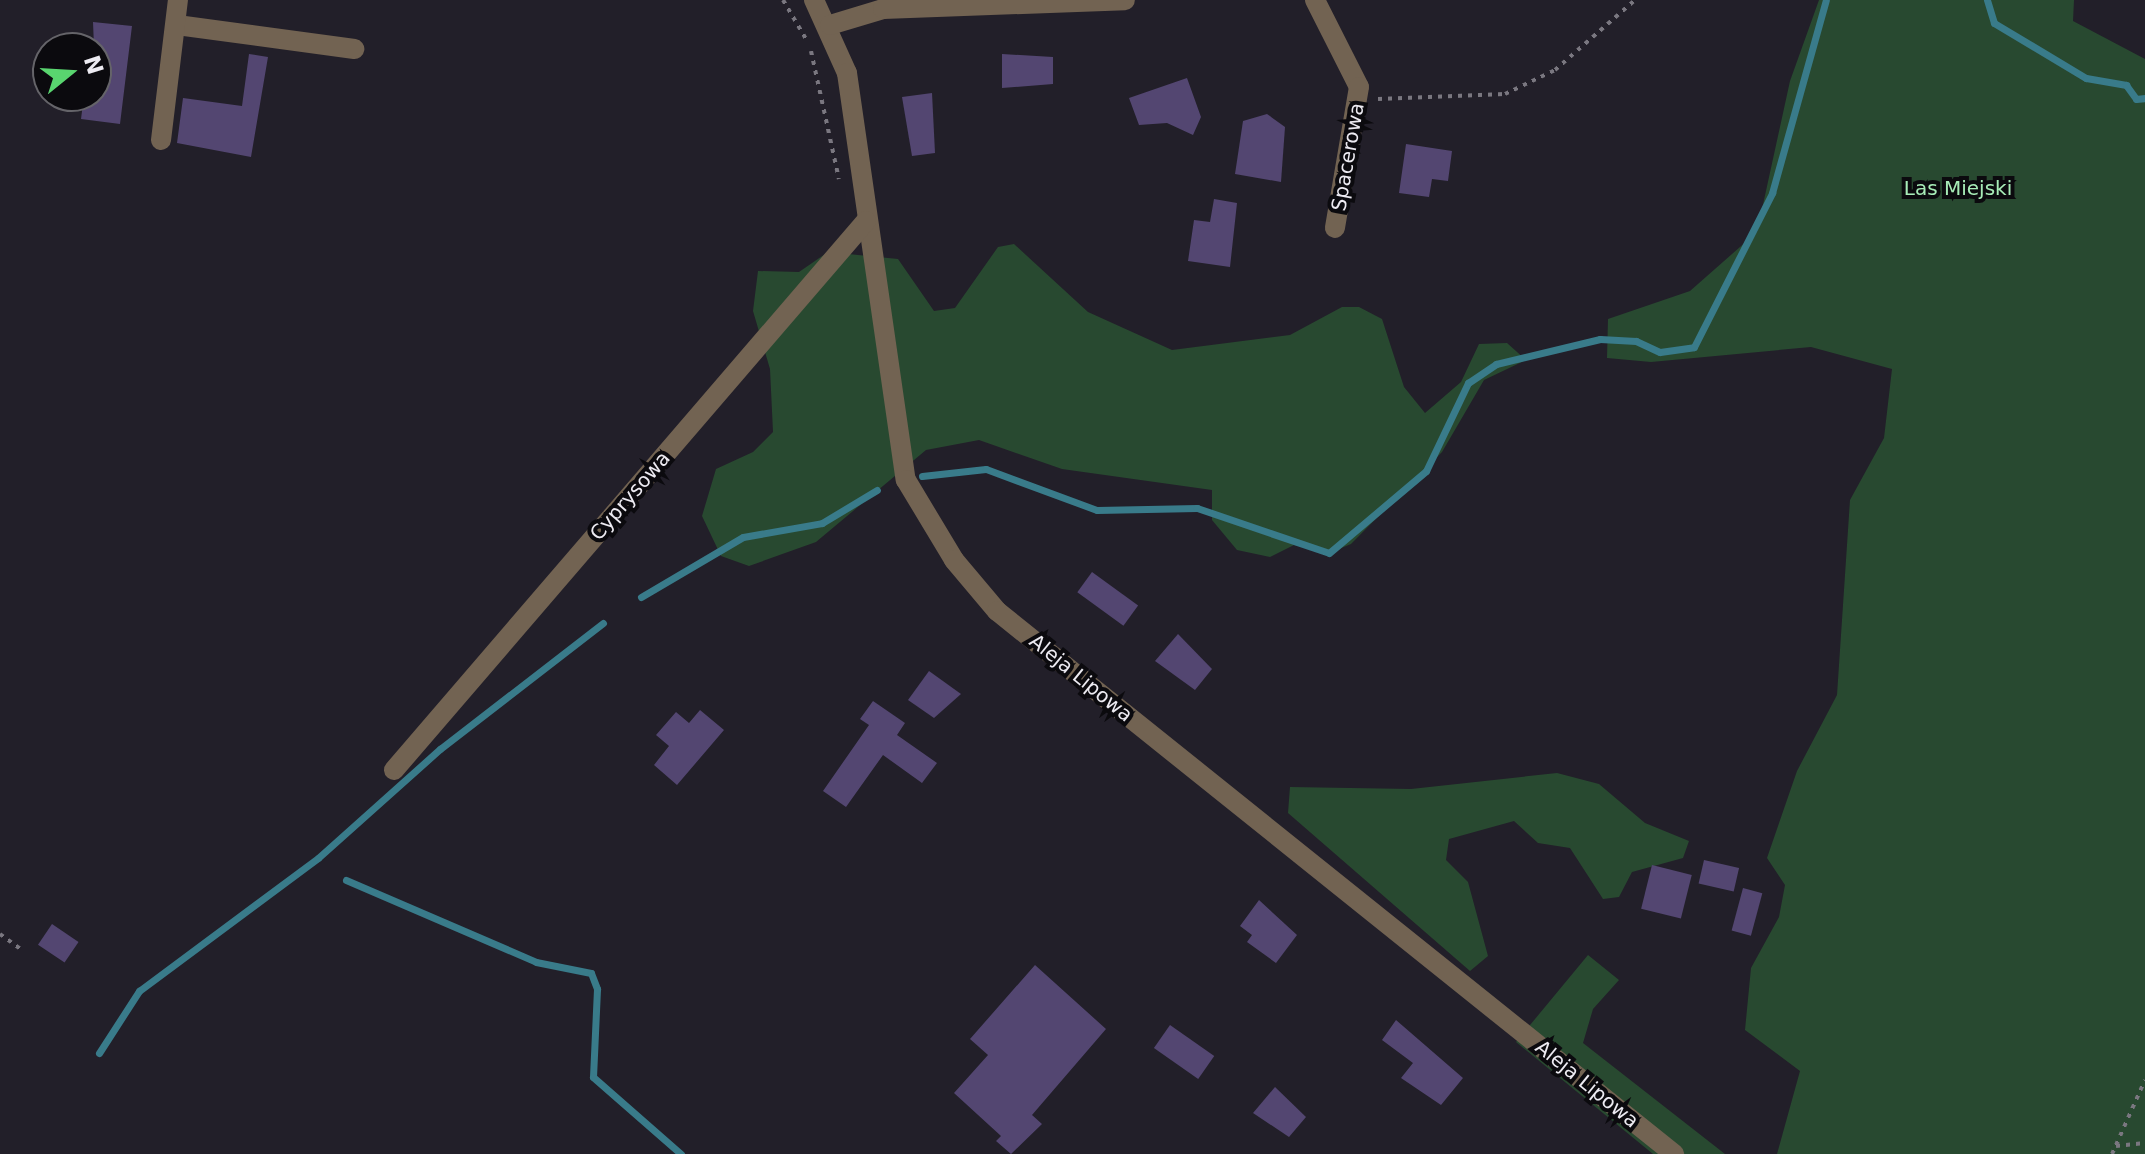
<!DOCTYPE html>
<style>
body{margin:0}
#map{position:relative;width:2145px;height:1154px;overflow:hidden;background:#221f29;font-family:"DejaVu Sans",sans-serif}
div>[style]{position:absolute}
.green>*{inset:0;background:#284930}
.stream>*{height:7px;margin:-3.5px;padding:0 3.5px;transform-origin:3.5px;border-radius:3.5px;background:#397b8a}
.building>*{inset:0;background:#534671;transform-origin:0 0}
.path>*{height:4px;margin-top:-2px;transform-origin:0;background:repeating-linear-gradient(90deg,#7a7780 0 4px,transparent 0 10px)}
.minor>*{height:20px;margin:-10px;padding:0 10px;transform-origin:10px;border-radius:10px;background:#726352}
span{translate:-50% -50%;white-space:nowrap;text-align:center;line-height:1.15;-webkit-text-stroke:8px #0b0a0e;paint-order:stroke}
.street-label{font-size:20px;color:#edebf2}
.park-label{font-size:20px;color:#a7ecb7}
.north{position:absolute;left:32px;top:32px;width:80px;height:80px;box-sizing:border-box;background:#0b0a0e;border:2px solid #656469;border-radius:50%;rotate:72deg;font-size:22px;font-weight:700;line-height:32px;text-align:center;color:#edebf2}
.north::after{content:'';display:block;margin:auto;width:28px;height:36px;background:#59d56f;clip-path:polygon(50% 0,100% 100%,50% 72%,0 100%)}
</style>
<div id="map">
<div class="green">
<i style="clip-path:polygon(1819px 0,2074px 0,2073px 21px,2145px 59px,2145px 1154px,1777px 1154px,1800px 1071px,1745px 1030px,1751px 968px,1779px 917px,1785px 885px,1767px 858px,1797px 771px,1837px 695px,1850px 500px,1884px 438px,1892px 369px,1811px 347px,1651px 362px,1607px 358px,1608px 319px,1690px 291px,1757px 232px,1790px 81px)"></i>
<i style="clip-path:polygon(1014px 244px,1088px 312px,1172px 350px,1290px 335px,1342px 307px,1359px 307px,1382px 319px,1404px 387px,1425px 413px,1461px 382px,1479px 344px,1507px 343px,1526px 360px,1484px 380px,1442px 452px,1351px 544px,1329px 553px,1294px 545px,1270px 557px,1237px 550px,1212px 520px,1212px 490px,1062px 469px,979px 440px,926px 450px,816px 542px,749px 566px,721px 556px,702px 516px,716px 469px,753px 452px,773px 432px,770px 369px,753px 311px,758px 271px,799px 272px,828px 252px,898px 259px,934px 311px,955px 308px,998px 247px)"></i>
<i style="clip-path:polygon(1557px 773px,1599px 784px,1645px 823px,1689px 841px,1683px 858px,1632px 872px,1619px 897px,1603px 899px,1570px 848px,1538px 843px,1514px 821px,1449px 839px,1446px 860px,1468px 882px,1488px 956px,1470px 971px,1288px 813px,1290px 787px,1411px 789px)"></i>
<i style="clip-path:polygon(1588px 955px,1619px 980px,1593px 1009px,1583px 1043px,1725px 1154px,1653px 1154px,1516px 1042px)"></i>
</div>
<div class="stream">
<i style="left:1987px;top:0;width:24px;rotate:73deg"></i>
<i style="left:1994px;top:23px;width:107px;rotate:30.9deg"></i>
<i style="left:2086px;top:78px;width:41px;rotate:9.9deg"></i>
<i style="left:2126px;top:85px;width:17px;rotate:54deg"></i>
<i style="left:2136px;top:99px;width:9px;rotate:-6deg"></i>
<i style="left:922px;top:476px;width:64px;rotate:-6.2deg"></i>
<i style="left:986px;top:469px;width:118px;rotate:20.3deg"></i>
<i style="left:1097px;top:510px;width:100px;rotate:-1.1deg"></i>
<i style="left:1197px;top:508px;width:139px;rotate:18.8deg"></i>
<i style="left:1329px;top:553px;width:127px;rotate:-40.2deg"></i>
<i style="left:1426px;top:471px;width:98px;rotate:-64.5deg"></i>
<i style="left:1468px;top:383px;width:34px;rotate:-34deg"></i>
<i style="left:1496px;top:364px;width:107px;rotate:-13.5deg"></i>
<i style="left:1600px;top:339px;width:36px;rotate:3deg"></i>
<i style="left:1636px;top:341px;width:26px;rotate:25deg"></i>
<i style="left:1660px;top:352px;width:34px;rotate:-8deg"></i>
<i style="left:1694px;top:347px;width:173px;rotate:-63.1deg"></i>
<i style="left:1772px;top:193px;width:200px;rotate:-74.4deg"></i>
<i style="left:641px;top:597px;width:118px;rotate:-30.5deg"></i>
<i style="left:743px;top:537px;width:80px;rotate:-10deg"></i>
<i style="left:822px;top:523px;width:64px;rotate:-31deg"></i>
<i style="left:346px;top:880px;width:207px;rotate:23.3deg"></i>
<i style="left:536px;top:962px;width:56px;rotate:11.3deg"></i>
<i style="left:591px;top:973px;width:17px;rotate:69deg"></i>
<i style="left:597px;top:989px;width:88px;rotate:92.6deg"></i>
<i style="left:593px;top:1077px;width:117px;rotate:41.2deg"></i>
<i style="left:99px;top:1053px;width:74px;rotate:-57.2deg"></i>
<i style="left:139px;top:991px;width:223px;rotate:-36.6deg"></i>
<i style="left:318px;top:858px;width:164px;rotate:-41.8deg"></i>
<i style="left:440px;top:749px;width:206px;rotate:-37.7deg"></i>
</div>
<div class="building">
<i style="clip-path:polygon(93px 22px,132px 26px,120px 124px,81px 119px,84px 96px,96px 96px)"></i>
<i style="clip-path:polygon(249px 54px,268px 57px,251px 157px,177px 143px,183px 98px,242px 106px)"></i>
<i style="clip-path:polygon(1002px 54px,1053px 57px,1053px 84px,1002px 88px)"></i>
<i style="clip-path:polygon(1187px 78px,1201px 117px,1193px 135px,1167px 123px,1139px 125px,1129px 98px)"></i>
<i style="clip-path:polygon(932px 93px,935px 153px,912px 156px,902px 97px)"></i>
<i style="clip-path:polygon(1267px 114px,1285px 127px,1281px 182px,1235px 174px,1243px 121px)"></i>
<i style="clip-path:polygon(1406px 144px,1452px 151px,1448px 181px,1432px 179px,1429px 197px,1399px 193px)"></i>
<i style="clip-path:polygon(1214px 199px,1237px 203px,1230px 267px,1188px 261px,1194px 220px,1210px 222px)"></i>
<i style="left:1092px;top:572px;width:57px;height:25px;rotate:36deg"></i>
<i style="clip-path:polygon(1178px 634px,1212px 669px,1195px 690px,1155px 661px)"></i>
<i style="clip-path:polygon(929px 671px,961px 694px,934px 718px,908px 700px)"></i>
<i style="clip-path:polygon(873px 701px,905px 723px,897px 735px,937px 763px,922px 783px,883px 755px,846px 807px,823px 791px,869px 725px,860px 719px)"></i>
<i style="clip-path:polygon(700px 710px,724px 730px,677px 785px,654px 765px,669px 746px,656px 735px,676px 712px,689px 723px)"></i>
<i style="left:1704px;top:860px;width:36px;height:24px;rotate:13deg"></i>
<i style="left:1652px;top:865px;width:41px;height:45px;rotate:14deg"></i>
<i style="left:1743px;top:888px;width:20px;height:44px;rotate:15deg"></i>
<i style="clip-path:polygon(1259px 900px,1297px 935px,1276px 963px,1247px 942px,1252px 935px,1240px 926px)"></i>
<i style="left:52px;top:924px;width:32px;height:25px;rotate:34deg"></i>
<i style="clip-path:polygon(1035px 965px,1106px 1029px,1032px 1115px,1042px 1124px,1011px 1154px,996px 1141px,1001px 1136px,954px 1093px,988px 1055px,970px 1039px)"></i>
<i style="clip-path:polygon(1396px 1020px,1463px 1078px,1441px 1105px,1401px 1078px,1413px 1063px,1382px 1040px)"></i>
<i style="left:1170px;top:1025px;width:54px;height:28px;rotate:35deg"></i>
<i style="clip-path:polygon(1275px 1087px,1306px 1117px,1289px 1137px,1253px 1113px)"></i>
</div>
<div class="path">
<i style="left:783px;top:0;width:45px;rotate:59.5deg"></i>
<i style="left:811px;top:51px;width:131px;rotate:77.7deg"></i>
<i style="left:1378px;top:99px;width:127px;rotate:-2.3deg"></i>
<i style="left:1505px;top:94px;width:55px;rotate:-25.6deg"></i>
<i style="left:1555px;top:70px;width:106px;rotate:-41.2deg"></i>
<i style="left:0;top:934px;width:29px;rotate:36deg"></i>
<i style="left:2116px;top:1146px;width:29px;rotate:-6deg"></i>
<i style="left:2112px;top:1154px;width:81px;rotate:-66deg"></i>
</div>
<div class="minor">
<i style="left:814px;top:0;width:80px;rotate:65.7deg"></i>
<i style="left:847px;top:73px;width:411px;rotate:81.8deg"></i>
<i style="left:906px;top:480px;width:93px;rotate:59deg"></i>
<i style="left:954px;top:560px;width:67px;rotate:49.9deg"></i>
<i style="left:997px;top:611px;width:868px;rotate:38.73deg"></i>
<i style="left:1315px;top:0;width:97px;rotate:63.2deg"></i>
<i style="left:1359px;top:87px;width:143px;rotate:99.7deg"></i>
<i style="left:177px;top:25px;width:179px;rotate:7.7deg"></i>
<i style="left:830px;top:25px;width:55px;rotate:-16.8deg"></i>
<i style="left:883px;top:9px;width:242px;rotate:-2.1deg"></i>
<i style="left:161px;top:140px;width:141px;rotate:-83.1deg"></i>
<i style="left:394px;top:770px;width:724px;rotate:-49.31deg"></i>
</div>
<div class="street-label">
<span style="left:1348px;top:157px;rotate:-80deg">Spacerowa</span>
<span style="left:630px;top:496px;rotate:-49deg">Cyprysowa</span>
<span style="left:1081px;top:678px;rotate:39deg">Aleja Lipowa</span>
<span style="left:1587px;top:1084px;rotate:39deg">Aleja Lipowa</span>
</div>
<div class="park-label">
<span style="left:1958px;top:188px">Las Miejski</span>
</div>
<div class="north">N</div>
</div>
